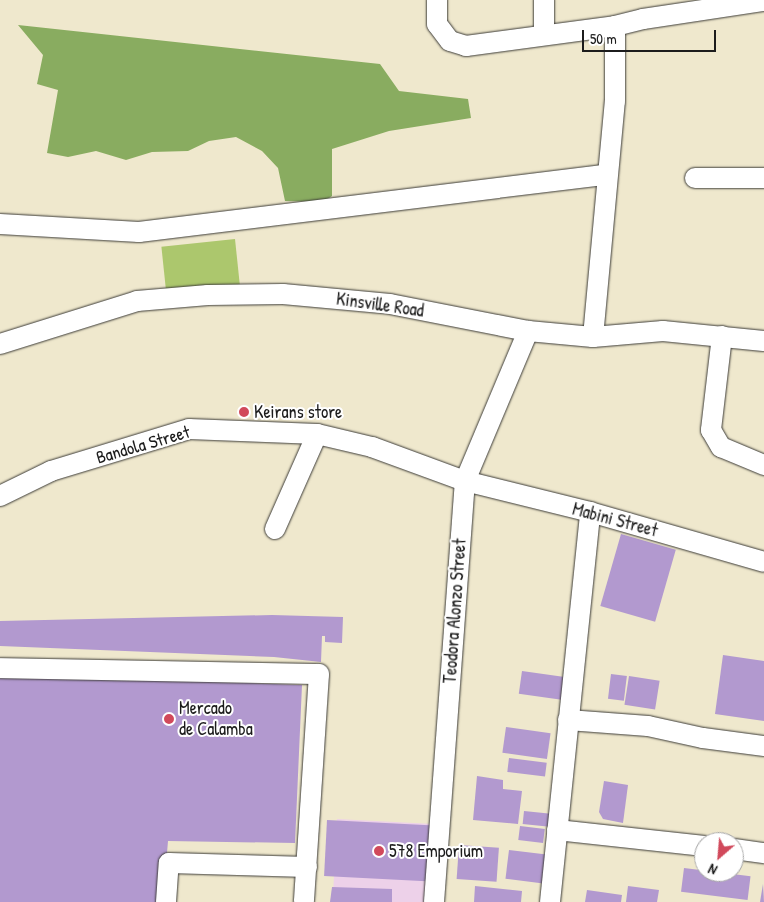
<!DOCTYPE html>
<style>
body{margin:0}
#map{position:relative;width:764px;height:902px;overflow:hidden;background:#efe8cd;font-family:"Patrick Hand",sans-serif}
div>[style]{position:absolute}
.built>*{inset:0;background:#edd1e9;transform-origin:0 0}
.green>*{inset:0;background:#acc76d;transform-origin:0 0}
.forest>*{inset:0;background:#89ac60}
.building>*{inset:0;background:#b299cf;transform-origin:0 0}
.roads{filter:drop-shadow(0 0 1px #3c3b37) drop-shadow(0 0 1px #3c3b37)}
.minor>*{height:20px;margin:-10px;padding:0 10px;transform-origin:10px;border-radius:10px;background:#fff}
.dots>*{width:14px;height:14px;translate:-50% -50%;box-sizing:border-box;border:2px solid #fff;border-radius:50%}
span{translate:-50% -50%;white-space:nowrap;text-align:center;line-height:1.15;-webkit-text-stroke:4px #fff;paint-order:stroke}
.street-label{font-size:18px;color:#1c1c1c}
.poi-label{font-size:18px;color:#1c1c1c}
.left{translate:0 -50%;text-align:left}
.north{position:absolute;left:694px;top:832px;width:50px;height:50px;box-sizing:border-box;background:#fff;border:1px solid #a4a4a4;border-radius:50%;rotate:207deg;font-size:14px;font-weight:700;line-height:20px;text-align:center;color:#1c1c1c}
.north::after{content:'';display:block;margin:auto;width:18px;height:22px;background:#d1495b;clip-path:polygon(50% 0,100% 100%,50% 72%,0 100%)}
.scale{position:absolute;left:582px;top:30px;width:134px;height:22px;box-sizing:border-box;border:2px solid #1c1c1c;border-top:0;padding-left:6px;font-size:15px;line-height:18px;white-space:nowrap;color:#1c1c1c;-webkit-text-stroke:4px #fff;paint-order:stroke}
</style>
<div id="map">
<div class="built">
<i style="left:337px;top:819px;width:106px;height:83px;rotate:3deg"></i>
</div>
<div class="green">
<i style="left:235px;top:239px;width:46px;height:74px;rotate:84deg"></i>
</div>
<div class="forest">
<i style="clip-path:polygon(18px 25px,380px 64px,399px 91px,468px 99px,471px 118px,389px 131px,332px 149px,332px 196px,323px 202px,285px 201px,278px 168px,262px 151px,236px 137px,209px 141px,188px 151px,152px 152px,126px 160px,96px 151px,68px 157px,47px 153px,58px 90px,37px 84px,43px 55px)"></i>
</div>
<div class="building">
<i style="left:621px;top:534px;width:57px;height:75px;rotate:16deg"></i>
<i style="clip-path:polygon(272px 615px,343px 617px,342px 643px,325px 642px,325px 636px,322px 636px,321px 662px,274px 657px,0 646px,0 621px)"></i>
<i style="clip-path:polygon(723px 655px,764px 661px,764px 721px,715px 714px)"></i>
<i style="left:522px;top:671px;width:43px;height:23px;rotate:8deg"></i>
<i style="clip-path:polygon(0 674px,302px 685px,295px 843px,168px 841px,163px 902px,0 902px)"></i>
<i style="left:611px;top:674px;width:16px;height:25px;rotate:7deg"></i>
<i style="left:629px;top:676px;width:31px;height:29px;rotate:9deg"></i>
<i style="left:506px;top:727px;width:45px;height:26px;rotate:8deg"></i>
<i style="left:509px;top:758px;width:38px;height:14px;rotate:7deg"></i>
<i style="clip-path:polygon(477px 776px,503px 780px,503px 789px,522px 791px,518px 824px,473px 820px)"></i>
<i style="clip-path:polygon(604px 781px,628px 785px,623px 823px,603px 819px,599px 812px)"></i>
<i style="left:524px;top:811px;width:27px;height:13px;rotate:6deg"></i>
<i style="left:327px;top:820px;width:107px;height:56px;rotate:3deg"></i>
<i style="left:520px;top:826px;width:25px;height:14px;rotate:7deg"></i>
<i style="left:459px;top:845px;width:40px;height:34px;rotate:4deg"></i>
<i style="left:509px;top:850px;width:42px;height:29px;rotate:7deg"></i>
<i style="left:684px;top:868px;width:67px;height:24px;rotate:7deg"></i>
<i style="clip-path:polygon(763px 884px,764px 902px,760px 902px)"></i>
<i style="clip-path:polygon(475px 886px,522px 891px,521px 902px,474px 902px)"></i>
<i style="clip-path:polygon(628px 886px,659px 890px,657px 902px,626px 902px)"></i>
<i style="clip-path:polygon(332px 887px,392px 889px,392px 902px,330px 902px)"></i>
<i style="clip-path:polygon(587px 890px,622px 895px,621px 902px,585px 902px)"></i>
</div>
<div class="roads">
<div class="minor">
<i style="left:437px;top:0;width:24px;rotate:90deg"></i>
<i style="left:437px;top:24px;width:21px;rotate:53deg"></i>
<i style="left:450px;top:41px;width:17px;rotate:17deg"></i>
<i style="left:466px;top:46px;width:150px;rotate:-7.6deg"></i>
<i style="left:615px;top:26px;width:29px;rotate:-14deg"></i>
<i style="left:643px;top:19px;width:122px;rotate:-8.5deg"></i>
<i style="left:544px;top:0;width:35px;rotate:90deg"></i>
<i style="left:695px;top:178px;width:69px"></i>
<i style="left:0;top:224px;width:139px;rotate:3.3deg"></i>
<i style="left:139px;top:232px;width:470px;rotate:-7deg"></i>
<i style="left:722px;top:336px;width:95px;rotate:96.7deg"></i>
<i style="left:711px;top:430px;width:20px;rotate:60deg"></i>
<i style="left:721px;top:447px;width:47px;rotate:22.7deg"></i>
<i style="left:593px;top:337px;width:237px;rotate:-84.7deg"></i>
<i style="left:615px;top:101px;width:75px;rotate:-90deg"></i>
<i style="left:0;top:344px;width:144px;rotate:-17.4deg"></i>
<i style="left:137px;top:301px;width:71px;rotate:-4.8deg"></i>
<i style="left:208px;top:295px;width:75px;rotate:-0.8deg"></i>
<i style="left:283px;top:294px;width:107px;rotate:5.3deg"></i>
<i style="left:390px;top:304px;width:141px;rotate:11.1deg"></i>
<i style="left:528px;top:331px;width:65px;rotate:5.3deg"></i>
<i style="left:593px;top:337px;width:70px;rotate:-4.9deg"></i>
<i style="left:663px;top:331px;width:101px;rotate:5.7deg"></i>
<i style="left:0;top:496px;width:57px;rotate:-26.1deg"></i>
<i style="left:51px;top:471px;width:144px;rotate:-16.9deg"></i>
<i style="left:189px;top:429px;width:128px;rotate:2.2deg"></i>
<i style="left:317px;top:434px;width:57px;rotate:13.3deg"></i>
<i style="left:372px;top:447px;width:99px;rotate:20.1deg"></i>
<i style="left:465px;top:481px;width:129px;rotate:13.9deg"></i>
<i style="left:590px;top:512px;width:181px;rotate:16deg"></i>
<i style="left:275px;top:529px;width:104px;rotate:-66.1deg"></i>
<i style="left:0;top:668px;width:319px;rotate:1.1deg"></i>
<i style="left:319px;top:674px;width:228px;rotate:93.8deg"></i>
<i style="left:568px;top:720px;width:80px;rotate:4.3deg"></i>
<i style="left:648px;top:726px;width:56px;rotate:12.3deg"></i>
<i style="left:703px;top:738px;width:62px;rotate:7.5deg"></i>
<i style="left:557px;top:830px;width:148px;rotate:6.2deg"></i>
<i style="left:734px;top:849px;width:30px;rotate:8deg"></i>
<i style="left:166px;top:902px;width:39px;rotate:-86deg"></i>
<i style="left:169px;top:863px;width:138px;rotate:1.7deg"></i>
<i style="left:434px;top:902px;width:422px;rotate:-85.8deg"></i>
<i style="left:465px;top:481px;width:163px;rotate:-67.2deg"></i>
<i style="left:550px;top:902px;width:392px;rotate:-84.1deg"></i>
</div>
</div>
<div class="dots">
<i style="left:244px;top:412px;background:#d1495b"></i>
<i style="left:169px;top:719px;background:#d1495b"></i>
<i style="left:379px;top:851px;background:#d1495b"></i>
</div>
<div class="street-label">
<span style="left:380px;top:305px;rotate:8deg">Kinsville Road</span>
<span style="left:143px;top:445px;rotate:-16deg">Bandola Street</span>
<span style="left:615px;top:520px;rotate:15deg">Mabini Street</span>
<span style="left:455px;top:611px;rotate:-86deg">Teodora Alonzo Street</span>
</div>
<div class="poi-label">
<span class="left" style="left:254px;top:412px">Keirans store</span>
<span class="left" style="left:179px;top:719px">Mercado<br>de Calamba</span>
<span class="left" style="left:389px;top:851px">578 Emporium</span>
</div>
<div class="north">N</div>
<div class="scale">50 m</div>
</div>
